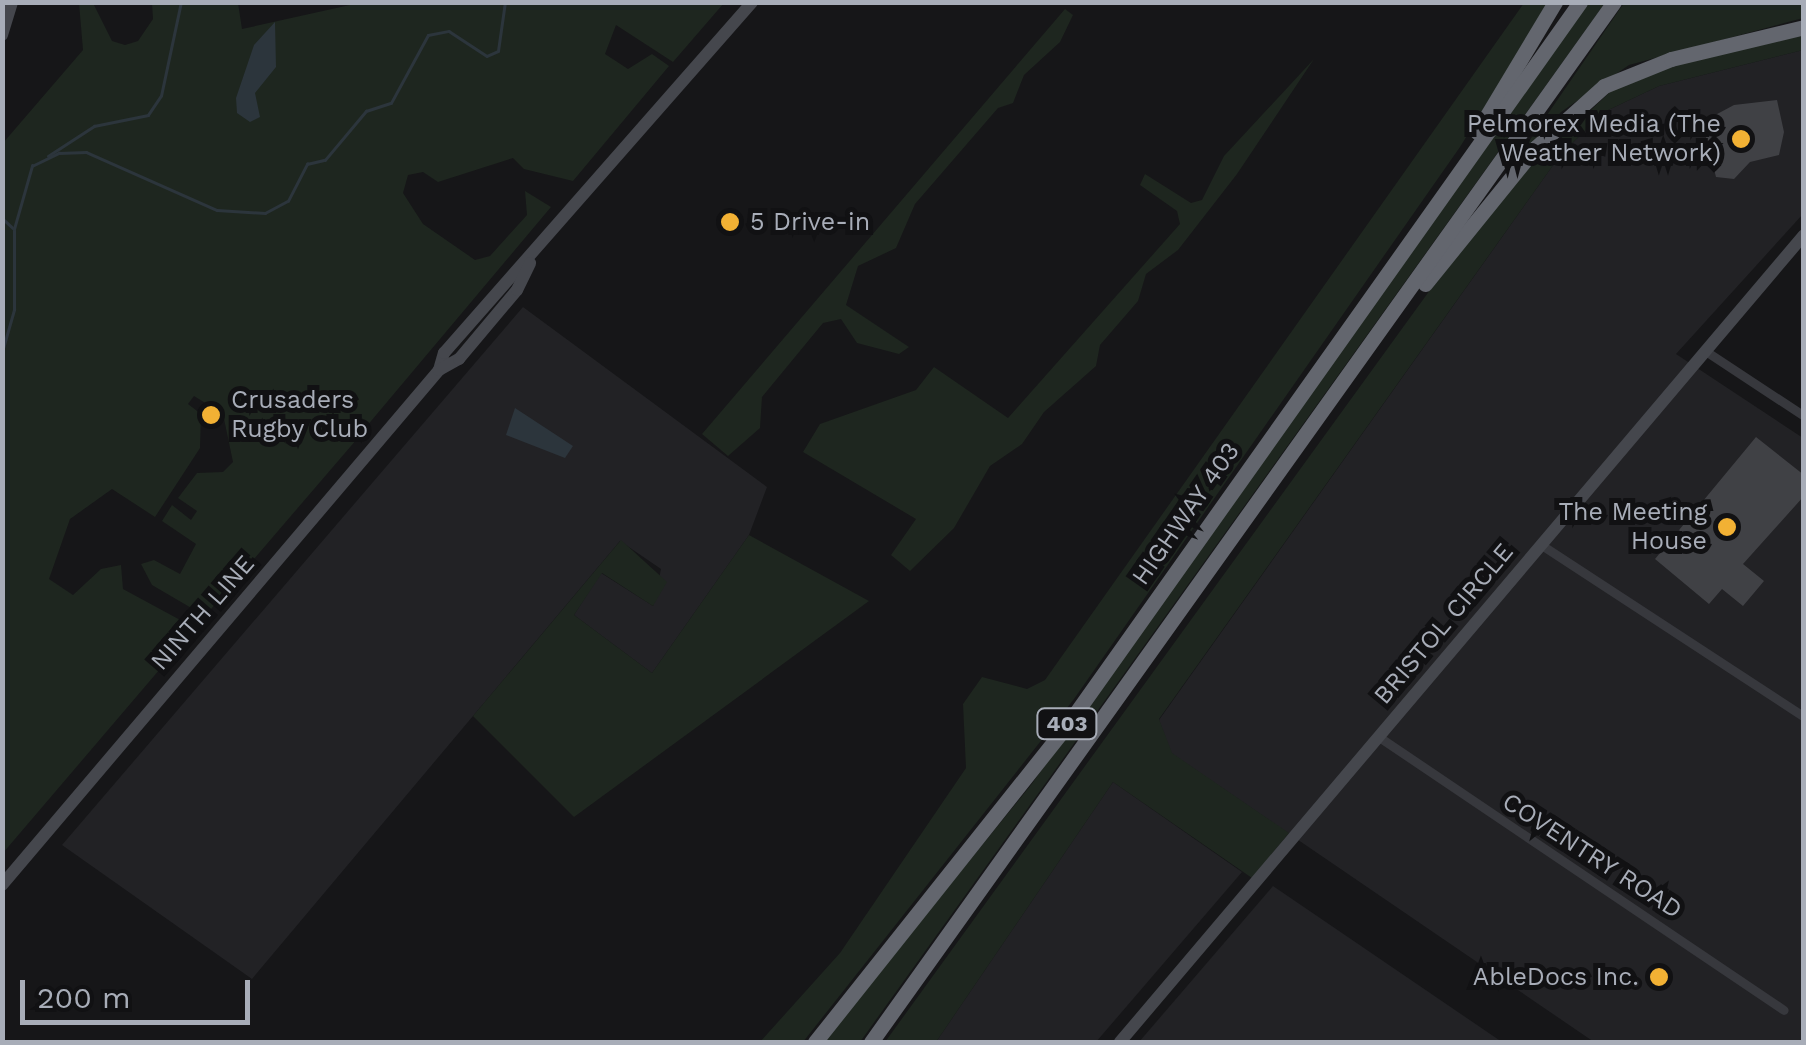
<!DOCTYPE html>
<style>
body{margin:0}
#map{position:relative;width:1806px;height:1045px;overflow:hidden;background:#161618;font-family:"Work Sans",sans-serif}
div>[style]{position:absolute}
.built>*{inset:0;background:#222225}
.green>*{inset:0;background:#1e261f}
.water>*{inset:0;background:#2c353c}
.stream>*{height:2.5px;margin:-1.25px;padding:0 1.25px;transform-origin:1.25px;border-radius:1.25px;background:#2c353c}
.building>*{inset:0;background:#404145}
.street>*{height:9px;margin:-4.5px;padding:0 4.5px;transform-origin:4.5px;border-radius:4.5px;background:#37383d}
.secondary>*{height:12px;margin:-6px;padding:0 6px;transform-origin:6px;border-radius:6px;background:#45474d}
.highway>*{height:15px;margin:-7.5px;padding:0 7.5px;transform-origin:7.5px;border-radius:7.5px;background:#63666e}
.dots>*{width:28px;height:28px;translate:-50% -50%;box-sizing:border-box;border:5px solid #111113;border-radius:50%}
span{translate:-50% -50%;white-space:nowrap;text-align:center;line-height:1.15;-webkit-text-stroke:10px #111113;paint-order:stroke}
.shield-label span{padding:2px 8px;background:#111113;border:2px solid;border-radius:8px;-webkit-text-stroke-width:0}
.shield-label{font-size:22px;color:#a8adb8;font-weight:700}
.poi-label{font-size:25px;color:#a8adb8}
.right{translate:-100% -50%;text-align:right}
.left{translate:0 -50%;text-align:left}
.street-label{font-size:25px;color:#a8adb8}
.frame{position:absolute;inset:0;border:5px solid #a8adb8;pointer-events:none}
.scale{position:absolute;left:20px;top:980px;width:230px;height:45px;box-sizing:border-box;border:5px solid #a8adb8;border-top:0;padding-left:12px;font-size:30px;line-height:35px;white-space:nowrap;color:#a8adb8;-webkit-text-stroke:8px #111113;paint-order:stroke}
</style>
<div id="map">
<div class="built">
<i style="clip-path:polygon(1803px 50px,1803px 214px,1676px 354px,1803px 438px,1803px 1042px,1594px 1042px,1171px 753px,1159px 720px,1561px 154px,1604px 112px,1659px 86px)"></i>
<i style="clip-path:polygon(523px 307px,767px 487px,749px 535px,652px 673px,574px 615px,601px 573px,653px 606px,661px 569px,620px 541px,252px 979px,62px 845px)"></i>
<i style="clip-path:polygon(1113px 782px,1242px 872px,1096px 1042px,936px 1042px)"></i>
<i style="clip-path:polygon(1273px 886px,1502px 1042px,1139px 1042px)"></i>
</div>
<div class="green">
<i style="clip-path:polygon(79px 3px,93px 3px,112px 41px,125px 45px,138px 41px,153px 19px,152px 3px,238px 3px,242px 29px,359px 3px,724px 3px,673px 62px,616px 25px,605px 54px,628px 69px,652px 54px,669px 66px,573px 181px,524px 169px,513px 158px,438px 182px,423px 172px,408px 175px,403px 193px,423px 224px,475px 260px,490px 256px,527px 215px,525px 191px,551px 207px,361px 433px,343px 428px,357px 439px,205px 616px,152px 585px,141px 564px,154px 560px,180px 574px,196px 544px,162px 521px,172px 505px,191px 520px,197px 511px,178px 498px,197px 473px,223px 472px,233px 462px,223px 414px,194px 396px,188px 404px,201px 414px,200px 448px,155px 517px,112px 489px,70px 519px,49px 579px,73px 595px,101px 569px,121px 565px,123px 589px,195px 628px,3px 853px,3px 143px,83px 50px)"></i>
<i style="clip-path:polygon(1524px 3px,1549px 3px,1460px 147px,1074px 699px,803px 1042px,760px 1042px,840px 953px,966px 768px,963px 704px,982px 677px,1027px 689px,1045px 680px)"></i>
<i style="clip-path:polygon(1588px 3px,1605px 3px,860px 1042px,822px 1042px,1031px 785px)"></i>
<i style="clip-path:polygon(1624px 3px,1803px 3px,1803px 18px,1629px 65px,1561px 112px,1510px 169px)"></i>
<i style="clip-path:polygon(1065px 9px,1073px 15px,1060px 42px,1024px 75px,1013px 103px,998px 108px,915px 204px,896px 248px,858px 266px,846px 305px,909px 347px,899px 354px,857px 343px,841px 319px,823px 323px,762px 397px,760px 428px,728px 456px,702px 434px)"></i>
<i style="clip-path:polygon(1803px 34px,1803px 50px,1659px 86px,1604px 112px,1561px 154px,1159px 719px,1172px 753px,1289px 833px,1252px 878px,1113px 782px,936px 1042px,885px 1042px,1430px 290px,1526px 171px,1611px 91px,1677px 63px)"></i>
<i style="clip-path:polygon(1314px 59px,1237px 174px,1178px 250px,1146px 274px,1138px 301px,1100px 345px,1096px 366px,1044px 412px,1022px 444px,990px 466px,954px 528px,910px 571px,891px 555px,916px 519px,803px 452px,820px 424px,916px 390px,934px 367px,1008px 418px,1180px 224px,1177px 211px,1140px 185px,1145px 174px,1191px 203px,1202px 200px,1224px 156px)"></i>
<i style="clip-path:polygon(749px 535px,869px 601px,574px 817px,473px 716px,621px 540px,667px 582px,653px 606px,602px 573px,574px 615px,652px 673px)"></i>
</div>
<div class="water">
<i style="clip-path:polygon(275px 22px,276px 67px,255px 93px,260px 117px,250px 122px,237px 113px,236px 98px,254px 45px)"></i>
<i style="clip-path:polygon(515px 408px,573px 446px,565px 458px,506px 435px)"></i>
</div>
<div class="stream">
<i style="left:48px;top:156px;width:55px;rotate:-33.1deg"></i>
<i style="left:94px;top:126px;width:55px;rotate:-11.5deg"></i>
<i style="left:148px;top:115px;width:23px;rotate:-56deg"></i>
<i style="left:161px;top:96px;width:96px;rotate:-78deg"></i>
<i style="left:2px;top:218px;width:15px;rotate:42deg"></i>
<i style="left:2px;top:352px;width:44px;rotate:-74.1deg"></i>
<i style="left:14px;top:310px;width:81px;rotate:-90deg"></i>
<i style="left:14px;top:229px;width:66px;rotate:-74.1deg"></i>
<i style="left:32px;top:166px;width:30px;rotate:-26deg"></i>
<i style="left:59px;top:153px;width:27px;rotate:-2deg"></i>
<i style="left:86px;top:152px;width:143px;rotate:23.9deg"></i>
<i style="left:217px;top:210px;width:48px;rotate:3.6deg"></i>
<i style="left:265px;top:213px;width:26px;rotate:-28deg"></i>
<i style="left:288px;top:201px;width:42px;rotate:-62.8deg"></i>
<i style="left:307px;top:164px;width:18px;rotate:-13deg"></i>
<i style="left:325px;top:160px;width:64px;rotate:-50.1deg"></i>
<i style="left:366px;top:111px;width:26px;rotate:-18deg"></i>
<i style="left:391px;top:103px;width:77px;rotate:-61.4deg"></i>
<i style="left:428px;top:35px;width:21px;rotate:-11deg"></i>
<i style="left:449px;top:31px;width:45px;rotate:33.3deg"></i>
<i style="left:487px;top:56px;width:12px;rotate:-24deg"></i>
<i style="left:498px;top:51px;width:49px;rotate:-81.9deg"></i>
</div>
<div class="building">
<i style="clip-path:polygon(1777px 100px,1784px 132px,1779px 155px,1750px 162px,1734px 179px,1716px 177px,1706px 137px,1719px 119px,1704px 121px,1734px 105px)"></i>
<i style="clip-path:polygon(1756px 437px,1804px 475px,1804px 496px,1743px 564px,1764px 581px,1743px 606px,1722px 589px,1709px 604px,1655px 559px)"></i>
</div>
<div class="street">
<i style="left:1704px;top:350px;width:120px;rotate:33.4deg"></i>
<i style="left:1540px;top:544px;width:316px;rotate:33.2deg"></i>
<i style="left:1379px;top:737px;width:488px;rotate:34deg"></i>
</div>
<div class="secondary">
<i style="left:2px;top:35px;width:34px;rotate:-73deg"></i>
<i style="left:439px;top:370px;width:18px;rotate:-74deg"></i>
<i style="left:444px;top:353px;width:467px;rotate:-48.7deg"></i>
<i style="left:2px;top:885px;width:675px;rotate:-49.68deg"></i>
<i style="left:439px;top:370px;width:23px;rotate:-29deg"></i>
<i style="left:459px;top:359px;width:90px;rotate:-50deg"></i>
<i style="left:517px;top:290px;width:30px;rotate:-64deg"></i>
<i style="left:1120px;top:1042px;width:1058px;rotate:-49.72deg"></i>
</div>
<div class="highway">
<i style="left:1477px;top:132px;width:152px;rotate:-59deg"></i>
<i style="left:1425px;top:284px;width:175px;rotate:-51deg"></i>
<i style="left:1535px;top:148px;width:93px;rotate:-41.9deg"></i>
<i style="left:1604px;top:86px;width:72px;rotate:-21.9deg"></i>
<i style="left:1671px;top:59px;width:137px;rotate:-13.5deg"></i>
<i style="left:815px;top:1042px;width:410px;rotate:-51.5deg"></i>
<i style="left:1070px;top:721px;width:882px;rotate:-54.65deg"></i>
<i style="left:871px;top:1042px;width:1278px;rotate:-54.46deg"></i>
</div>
<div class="dots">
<i style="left:1741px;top:139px;background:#f2b134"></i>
<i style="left:730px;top:222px;background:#f2b134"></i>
<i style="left:211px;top:415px;background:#f2b134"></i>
<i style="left:1727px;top:527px;background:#f2b134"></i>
<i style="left:1659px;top:977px;background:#f2b134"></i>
</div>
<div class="shield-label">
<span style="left:1067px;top:724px">403</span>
</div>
<div class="poi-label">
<span class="right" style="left:1721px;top:139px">Pelmorex Media (The<br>Weather Network)</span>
<span class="left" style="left:750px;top:222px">5 Drive-in</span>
<span class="left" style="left:231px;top:415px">Crusaders<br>Rugby Club</span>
<span class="right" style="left:1707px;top:527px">The Meeting<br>House</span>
<span class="right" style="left:1639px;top:977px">AbleDocs Inc.</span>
</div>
<div class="street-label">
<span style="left:1186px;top:514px;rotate:-55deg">HIGHWAY 403</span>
<span style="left:203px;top:613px;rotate:-49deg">NINTH LINE</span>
<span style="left:1444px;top:624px;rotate:-50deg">BRISTOL CIRCLE</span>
<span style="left:1592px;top:856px;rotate:33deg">COVENTRY ROAD</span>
</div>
<div class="frame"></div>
<div class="scale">200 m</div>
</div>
